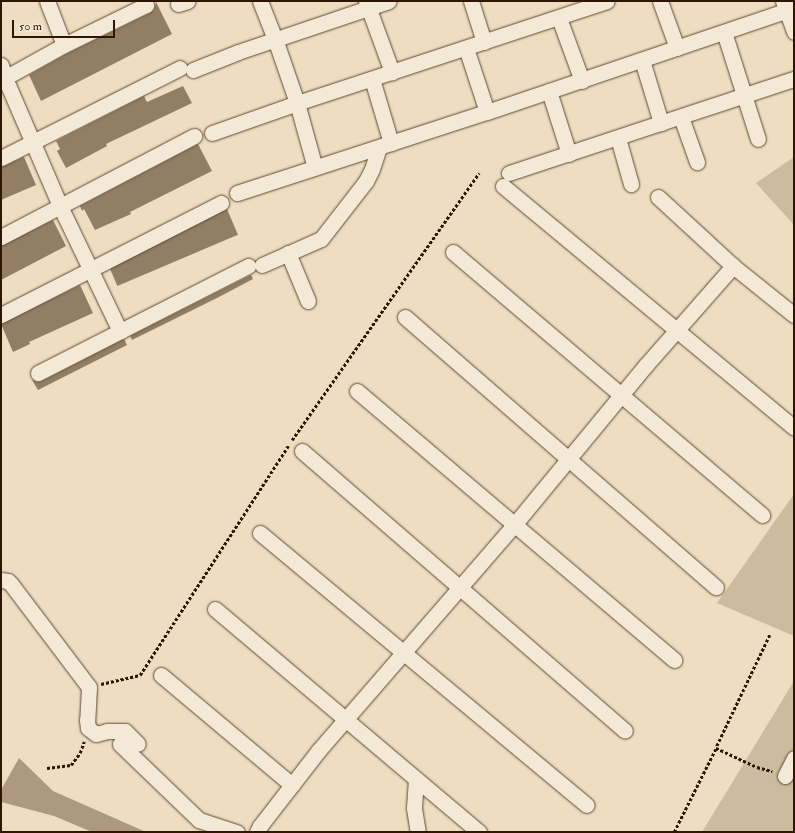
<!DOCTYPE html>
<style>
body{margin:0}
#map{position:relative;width:795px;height:833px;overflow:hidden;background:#eeddc0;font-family:"IM FELL Double Pica",serif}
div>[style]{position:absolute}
.green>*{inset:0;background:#cdbba0}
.water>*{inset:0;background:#ad997f}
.building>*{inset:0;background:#927d65;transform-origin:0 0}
.path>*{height:2.5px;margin-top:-1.25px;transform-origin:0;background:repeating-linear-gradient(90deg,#2e1602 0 3px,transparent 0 5px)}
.roads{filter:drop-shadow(0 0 1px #5e4832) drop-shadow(0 0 1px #5e4832)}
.minor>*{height:15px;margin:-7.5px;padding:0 7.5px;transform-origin:7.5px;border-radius:7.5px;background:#f4e9d6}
span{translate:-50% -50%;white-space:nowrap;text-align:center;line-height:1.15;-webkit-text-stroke:3px #f4e9d6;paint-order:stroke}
.frame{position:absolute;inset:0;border:2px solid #2e1602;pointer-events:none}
.scale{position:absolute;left:12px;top:20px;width:103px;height:18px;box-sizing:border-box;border:2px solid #2e1602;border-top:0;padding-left:5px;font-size:12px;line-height:14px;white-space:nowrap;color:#2e1602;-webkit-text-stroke:3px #f4e9d6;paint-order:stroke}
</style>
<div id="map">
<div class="green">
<i style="clip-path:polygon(794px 157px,794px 225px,756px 183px)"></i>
<i style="clip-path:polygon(794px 494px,794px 636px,717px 603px)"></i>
<i style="clip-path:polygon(794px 681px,794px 832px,702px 832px)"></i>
</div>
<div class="water">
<i style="clip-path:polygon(19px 758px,53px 791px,146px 832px,92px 832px,54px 816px,1px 802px,1px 790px)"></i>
</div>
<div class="building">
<i style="clip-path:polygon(156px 2px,172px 34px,41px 101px,29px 75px,68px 53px,150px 13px,154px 10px)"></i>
<i style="clip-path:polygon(183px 86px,192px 103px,106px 144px,107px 146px,66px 168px,57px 151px,60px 149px,56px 141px,144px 96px,147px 102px)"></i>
<i style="clip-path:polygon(198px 144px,212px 171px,130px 212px,131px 214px,95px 230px,84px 209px,82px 211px,80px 206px)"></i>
<i style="clip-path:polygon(24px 157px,36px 185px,1px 200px,1px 167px)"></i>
<i style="left:227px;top:209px;width:28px;height:131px;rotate:67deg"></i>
<i style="clip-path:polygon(53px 220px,66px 246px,1px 280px,1px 246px)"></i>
<i style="clip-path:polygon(251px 275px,253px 279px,217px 298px,132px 340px,130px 336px)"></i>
<i style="clip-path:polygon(80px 285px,93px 313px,29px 342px,30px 344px,13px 352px,1px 324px)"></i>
<i style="clip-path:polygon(124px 339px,127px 345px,38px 390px,32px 380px,37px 382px,42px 381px)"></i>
</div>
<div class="path">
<i style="left:292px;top:440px;width:326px;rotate:-55deg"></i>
<i style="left:770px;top:635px;width:125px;rotate:115.5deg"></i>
<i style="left:716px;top:748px;width:45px;rotate:24.9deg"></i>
<i style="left:757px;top:767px;width:16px;rotate:15deg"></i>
<i style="left:101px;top:684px;width:40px;rotate:-13deg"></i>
<i style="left:140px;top:675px;width:273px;rotate:-57.1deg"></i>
<i style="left:47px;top:768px;width:24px;rotate:-7deg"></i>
<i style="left:71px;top:765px;width:15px;rotate:-53deg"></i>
<i style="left:80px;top:753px;width:12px;rotate:-70deg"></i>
<i style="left:674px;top:832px;width:94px;rotate:-63.4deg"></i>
</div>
<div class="roads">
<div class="minor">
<i style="left:47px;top:1px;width:47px;rotate:68.9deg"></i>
<i style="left:260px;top:1px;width:41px;rotate:68.5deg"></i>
<i style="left:275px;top:39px;width:68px;rotate:71deg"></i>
<i style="left:297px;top:103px;width:67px;rotate:74.5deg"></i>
<i style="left:366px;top:1px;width:76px;rotate:69.9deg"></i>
<i style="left:471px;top:1px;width:43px;rotate:72.4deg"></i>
<i style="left:660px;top:1px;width:50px;rotate:70.1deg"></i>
<i style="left:783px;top:1px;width:33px;rotate:70deg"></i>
<i style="left:178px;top:4px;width:10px;rotate:-17deg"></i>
<i style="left:559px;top:18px;width:67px;rotate:69.9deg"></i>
<i style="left:724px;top:32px;width:112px;rotate:72.4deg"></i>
<i style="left:466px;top:48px;width:67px;rotate:71.8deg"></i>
<i style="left:642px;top:60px;width:66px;rotate:73.2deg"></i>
<i style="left:1px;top:65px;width:14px;rotate:73deg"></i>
<i style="left:5px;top:78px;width:139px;rotate:66.7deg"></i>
<i style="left:60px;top:206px;width:139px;rotate:64.4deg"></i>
<i style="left:193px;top:70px;width:48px;rotate:-21.8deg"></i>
<i style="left:238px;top:52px;width:159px;rotate:-18.7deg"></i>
<i style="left:372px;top:79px;width:67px;rotate:73.5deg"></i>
<i style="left:1px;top:80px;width:72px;rotate:-29.1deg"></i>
<i style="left:64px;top:45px;width:91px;rotate:-26deg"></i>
<i style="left:146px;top:5px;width:4px;rotate:-117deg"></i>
<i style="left:549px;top:91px;width:66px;rotate:72.4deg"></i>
<i style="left:681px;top:117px;width:48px;rotate:70.4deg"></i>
<i style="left:212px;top:133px;width:90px;rotate:-19.4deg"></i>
<i style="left:297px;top:103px;width:326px;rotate:-18.2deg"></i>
<i style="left:618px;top:138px;width:48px;rotate:74.2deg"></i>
<i style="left:1px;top:158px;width:200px;rotate:-26.7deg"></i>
<i style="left:509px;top:173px;width:300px;rotate:-18.3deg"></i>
<i style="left:503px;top:186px;width:378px;rotate:39.7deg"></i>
<i style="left:237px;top:193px;width:263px;rotate:-18deg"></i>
<i style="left:487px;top:112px;width:324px;rotate:-18.7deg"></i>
<i style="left:658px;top:197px;width:102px;rotate:42.6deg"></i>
<i style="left:733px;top:266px;width:78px;rotate:38.8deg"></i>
<i style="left:1px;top:237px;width:218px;rotate:-27.6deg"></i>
<i style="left:453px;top:252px;width:406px;rotate:40.4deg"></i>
<i style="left:288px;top:253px;width:52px;rotate:67.4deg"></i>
<i style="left:262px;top:265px;width:64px;rotate:-23.8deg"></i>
<i style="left:321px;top:239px;width:73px;rotate:-52.2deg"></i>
<i style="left:366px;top:181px;width:13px;rotate:-63deg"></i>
<i style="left:372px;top:169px;width:23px;rotate:-72deg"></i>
<i style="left:1px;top:315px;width:247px;rotate:-27deg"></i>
<i style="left:405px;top:317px;width:412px;rotate:41deg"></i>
<i style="left:38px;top:373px;width:236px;rotate:-27deg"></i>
<i style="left:357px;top:391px;width:416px;rotate:40.3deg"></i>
<i style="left:302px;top:451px;width:427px;rotate:40.9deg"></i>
<i style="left:260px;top:533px;width:425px;rotate:39.8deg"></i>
<i style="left:1px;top:580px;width:7px;rotate:8deg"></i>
<i style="left:8px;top:581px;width:4px;rotate:45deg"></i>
<i style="left:11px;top:584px;width:129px;rotate:52.9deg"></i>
<i style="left:89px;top:687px;width:33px;rotate:93deg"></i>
<i style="left:87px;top:720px;width:8px;rotate:83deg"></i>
<i style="left:88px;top:728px;width:10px;rotate:37deg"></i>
<i style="left:96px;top:734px;width:11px;rotate:-15deg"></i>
<i style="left:107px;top:731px;width:18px"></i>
<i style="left:125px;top:731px;width:18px;rotate:45deg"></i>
<i style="left:215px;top:609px;width:346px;rotate:40.2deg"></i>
<i style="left:161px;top:675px;width:171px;rotate:40deg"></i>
<i style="left:120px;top:744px;width:110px;rotate:43.9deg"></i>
<i style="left:199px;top:820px;width:40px;rotate:18deg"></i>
<i style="left:785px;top:776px;width:20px;rotate:-63deg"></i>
<i style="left:416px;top:779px;width:29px;rotate:94deg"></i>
<i style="left:414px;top:808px;width:24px;rotate:81deg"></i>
<i style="left:257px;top:832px;width:7px;rotate:-63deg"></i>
<i style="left:260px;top:826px;width:96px;rotate:-52.2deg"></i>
<i style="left:319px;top:750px;width:298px;rotate:-49.1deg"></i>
<i style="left:514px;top:525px;width:207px;rotate:-50.5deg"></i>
<i style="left:646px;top:365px;width:132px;rotate:-48.7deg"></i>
</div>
</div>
<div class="frame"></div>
<div class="scale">50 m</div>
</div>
